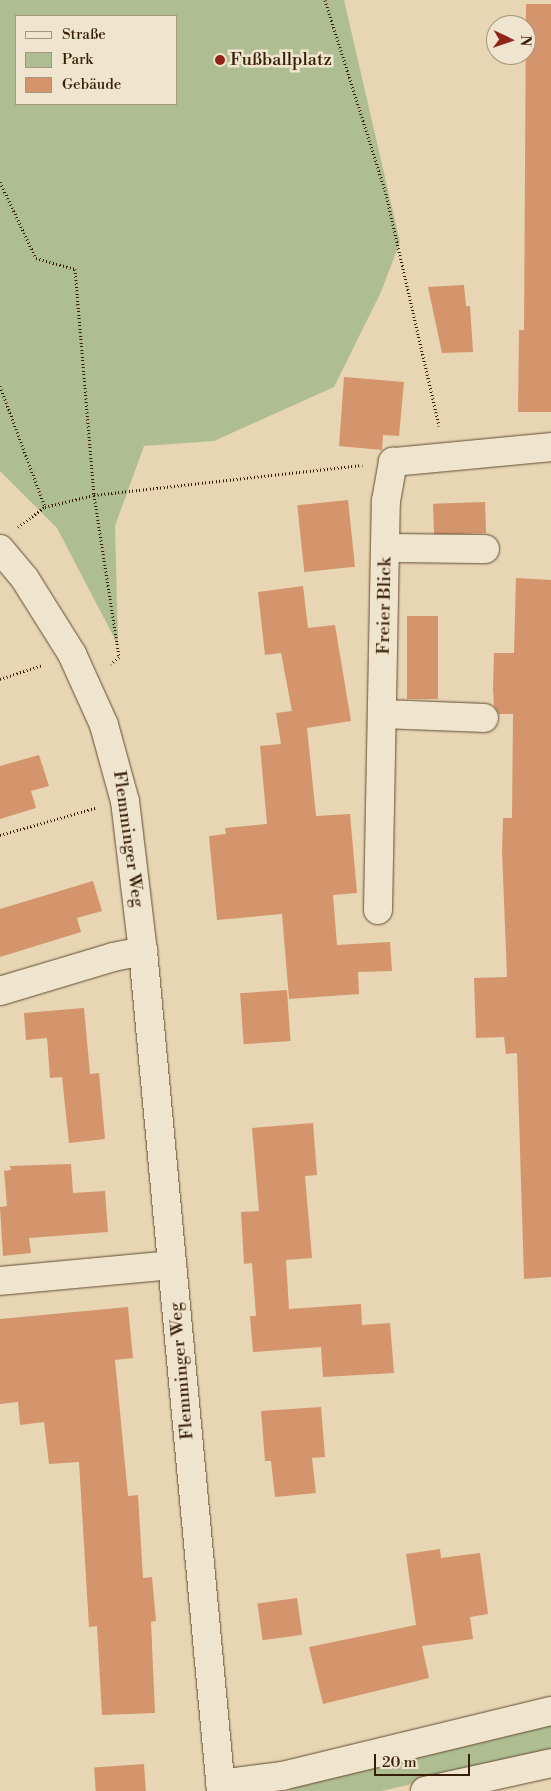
<!DOCTYPE html>
<meta charset="utf-8">
<style>
body{margin:0}
#map{position:relative;width:551px;height:1791px;overflow:hidden;background:#e7d5b4;font-family:"Libre Bodoni",serif}
div>[style]{position:absolute}
.green>*{inset:0;background:#afbe92}
.building>*{inset:0;background:#d4956c;transform-origin:0 0}
.path>*{height:3px;margin-top:-1.5px;transform-origin:0;background:repeating-linear-gradient(90deg,#371d05 0 1px,transparent 0 3.5px)}
.roads{filter:drop-shadow(0 0 1px #634b31) drop-shadow(0 0 1px #634b31)}
.minor>*{height:28px;margin:-14px;padding:0 14px;transform-origin:14px;border-radius:14px;background:#efe4ce}
.dots>*{width:14px;height:14px;translate:-50% -50%;box-sizing:border-box;border:2px solid #efe4ce;border-radius:50%}
span{translate:-50% -50%;white-space:nowrap;text-align:center;line-height:1.15;-webkit-text-stroke:5px #efe4ce;paint-order:stroke}
.poi-label{font-size:18px;color:#371d05}
.left{translate:0 -50%;text-align:left}
.street-label{font-size:18px;color:#371d05}
.legend{position:absolute;left:15px;top:15px;width:162px;height:90px;box-sizing:border-box;background:#efe4ce;border:1px solid #a5947e;margin:0;padding:6px 9px;list-style:none;font-size:15px;color:#371d05}
.legend li{display:flex;align-items:center;gap:10px;height:25px}
.legend b{width:25px;border:1px solid #a5947e}
.north{position:absolute;left:486px;top:15px;width:50px;height:50px;box-sizing:border-box;background:#efe4ce;border:1px solid #a5947e;border-radius:50%;rotate:93deg;font-size:14px;font-weight:700;line-height:20px;text-align:center;color:#371d05}
.north::after{content:'';display:block;margin:auto;width:18px;height:22px;background:#8f2418;clip-path:polygon(50% 0,100% 100%,50% 72%,0 100%)}
.scale{position:absolute;left:374px;top:1754px;width:96px;height:22px;box-sizing:border-box;border:2px solid #371d05;border-top:0;padding-left:6px;font-size:15px;line-height:18px;white-space:nowrap;color:#371d05;-webkit-text-stroke:4px #efe4ce;paint-order:stroke}
</style>
<div id="map">
<div class="green">
<i style="clip-path:polygon(evenodd,0 0,344px 0,400px 242px,381px 292px,334px 387px,214px 441px,144px 446px,115px 526px,118px 645px,57px 528px,0 471px,0 0,16px 16px,176px 16px,176px 104px,16px 104px,16px 16px)"></i>
<i style="clip-path:polygon(551px 1723px,551px 1751px,382px 1791px,288px 1791px,296px 1786px)"></i>
</div>
<div class="building">
<i style="clip-path:polygon(526px 4px,551px 4px,551px 412px,518px 412px,519px 330px,524px 330px)"></i>
<i style="clip-path:polygon(464px 285px,466px 306px,470px 306px,473px 352px,442px 353px,428px 287px)"></i>
<i style="clip-path:polygon(344px 377px,404px 382px,399px 436px,383px 435px,382px 450px,339px 446px)"></i>
<i style="left:348px;top:500px;width:67px;height:51px;rotate:84deg"></i>
<i style="left:485px;top:502px;width:31px;height:52px;rotate:88deg"></i>
<i style="clip-path:polygon(516px 578px,551px 580px,551px 1277px,524px 1279px,517px 1053px,506px 1054px,504px 1037px,476px 1038px,474px 978px,507px 977px,502px 851px,503px 818px,512px 818px,513px 714px,499px 714px,494px 706px,493px 689px,494px 653px,514px 653px)"></i>
<i style="clip-path:polygon(303px 586px,308px 628px,335px 625px,351px 721px,307px 728px,316px 816px,350px 814px,357px 893px,333px 895px,337px 945px,390px 942px,392px 971px,358px 972px,359px 994px,289px 999px,282px 914px,217px 920px,209px 836px,226px 834px,225px 828px,267px 824px,260px 746px,281px 744px,276px 713px,292px 711px,281px 653px,265px 655px,258px 592px)"></i>
<i style="left:407px;top:616px;width:31px;height:83px"></i>
<i style="clip-path:polygon(39px 755px,49px 786px,31px 791px,36px 808px,0 819px,0 766px)"></i>
<i style="clip-path:polygon(93px 881px,102px 911px,77px 918px,81px 932px,0 957px,0 909px)"></i>
<i style="left:287px;top:990px;width:51px;height:47px;rotate:86deg"></i>
<i style="clip-path:polygon(84px 1008px,90px 1074px,99px 1073px,105px 1139px,69px 1143px,62px 1077px,50px 1078px,47px 1038px,26px 1040px,24px 1013px)"></i>
<i style="clip-path:polygon(313px 1123px,317px 1175px,305px 1176px,312px 1258px,286px 1260px,289px 1309px,361px 1304px,362px 1325px,390px 1323px,394px 1373px,323px 1377px,321px 1347px,253px 1352px,250px 1316px,256px 1316px,252px 1263px,244px 1264px,241px 1212px,259px 1211px,252px 1128px)"></i>
<i style="clip-path:polygon(71px 1164px,73px 1193px,105px 1191px,108px 1232px,29px 1238px,31px 1253px,3px 1256px,0 1207px,7px 1206px,4px 1171px,11px 1170px,10px 1166px)"></i>
<i style="clip-path:polygon(128px 1307px,133px 1358px,115px 1360px,128px 1496px,138px 1495px,143px 1578px,152px 1577px,156px 1621px,151px 1622px,155px 1713px,102px 1715px,97px 1626px,89px 1627px,79px 1462px,49px 1464px,44px 1422px,20px 1425px,18px 1402px,0 1404px,0 1319px)"></i>
<i style="clip-path:polygon(321px 1407px,325px 1457px,312px 1458px,316px 1493px,275px 1497px,271px 1461px,265px 1461px,261px 1411px)"></i>
<i style="clip-path:polygon(440px 1549px,441px 1558px,480px 1553px,488px 1614px,470px 1617px,473px 1639px,422px 1646px,429px 1678px,323px 1704px,309px 1647px,416px 1625px,406px 1554px)"></i>
<i style="left:297px;top:1598px;width:37px;height:40px;rotate:82deg"></i>
<i style="left:144px;top:1764px;width:27px;height:50px;rotate:86deg"></i>
</div>
<div class="path">
<i style="left:325px;top:0;width:199px;rotate:72.5deg"></i>
<i style="left:385px;top:190px;width:242px;rotate:77.1deg"></i>
<i style="left:0;top:182px;width:84px;rotate:64.7deg"></i>
<i style="left:36px;top:258px;width:41px;rotate:15.8deg"></i>
<i style="left:75px;top:269px;width:227px;rotate:85.2deg"></i>
<i style="left:94px;top:495px;width:164px;rotate:81.2deg"></i>
<i style="left:119px;top:657px;width:11px;rotate:139deg"></i>
<i style="left:0;top:386px;width:129px;rotate:69.6deg"></i>
<i style="left:18px;top:527px;width:34px;rotate:-37deg"></i>
<i style="left:45px;top:507px;width:50px;rotate:-13.8deg"></i>
<i style="left:94px;top:495px;width:270px;rotate:-6.4deg"></i>
<i style="left:0;top:679px;width:44px;rotate:-18.4deg"></i>
<i style="left:0;top:835px;width:99px;rotate:-15.9deg"></i>
</div>
<div class="roads">
<div class="minor">
<i style="left:386px;top:548px;width:99px;rotate:0.6deg"></i>
<i style="left:0;top:549px;width:39px;rotate:50deg"></i>
<i style="left:25px;top:579px;width:89px;rotate:57.9deg"></i>
<i style="left:72px;top:654px;width:78px;rotate:65.7deg"></i>
<i style="left:104px;top:725px;width:79px;rotate:74.6deg"></i>
<i style="left:125px;top:801px;width:151px;rotate:83.2deg"></i>
<i style="left:143px;top:951px;width:844px;rotate:84.69deg"></i>
<i style="left:384px;top:714px;width:100px;rotate:2.3deg"></i>
<i style="left:378px;top:910px;width:409px;rotate:-88.9deg"></i>
<i style="left:386px;top:501px;width:40px;rotate:-80deg"></i>
<i style="left:393px;top:462px;width:159px;rotate:-5.4deg"></i>
<i style="left:0;top:991px;width:118px;rotate:-16.7deg"></i>
<i style="left:113px;top:957px;width:31px;rotate:-11deg"></i>
<i style="left:0;top:1281px;width:173px;rotate:-5.3deg"></i>
<i style="left:220px;top:1784px;width:63px;rotate:-7.4deg"></i>
<i style="left:282px;top:1776px;width:277px;rotate:-13.6deg"></i>
<i style="left:425px;top:1791px;width:129px;rotate:-12.5deg"></i>
</div>
</div>
<div class="dots">
<i style="left:220px;top:60px;background:#8f2418"></i>
</div>
<div class="poi-label">
<span class="left" style="left:230px;top:60px">Fußballplatz</span>
</div>
<div class="street-label">
<span style="left:385px;top:606px;rotate:-89deg">Freier Blick</span>
<span style="left:128px;top:839px;rotate:82deg">Flemminger Weg</span>
<span style="left:182px;top:1371px;rotate:-95deg">Flemminger Weg</span>
</div>
<ul class="legend">
<li><b style="height:6px;background:#efe4ce"></b>Straße</li>
<li><b style="height:14px;background:#afbe92"></b>Park</li>
<li><b style="height:14px;background:#d4956c"></b>Gebäude</li>
</ul>
<div class="north">N</div>
<div class="scale">20 m</div>
</div>
